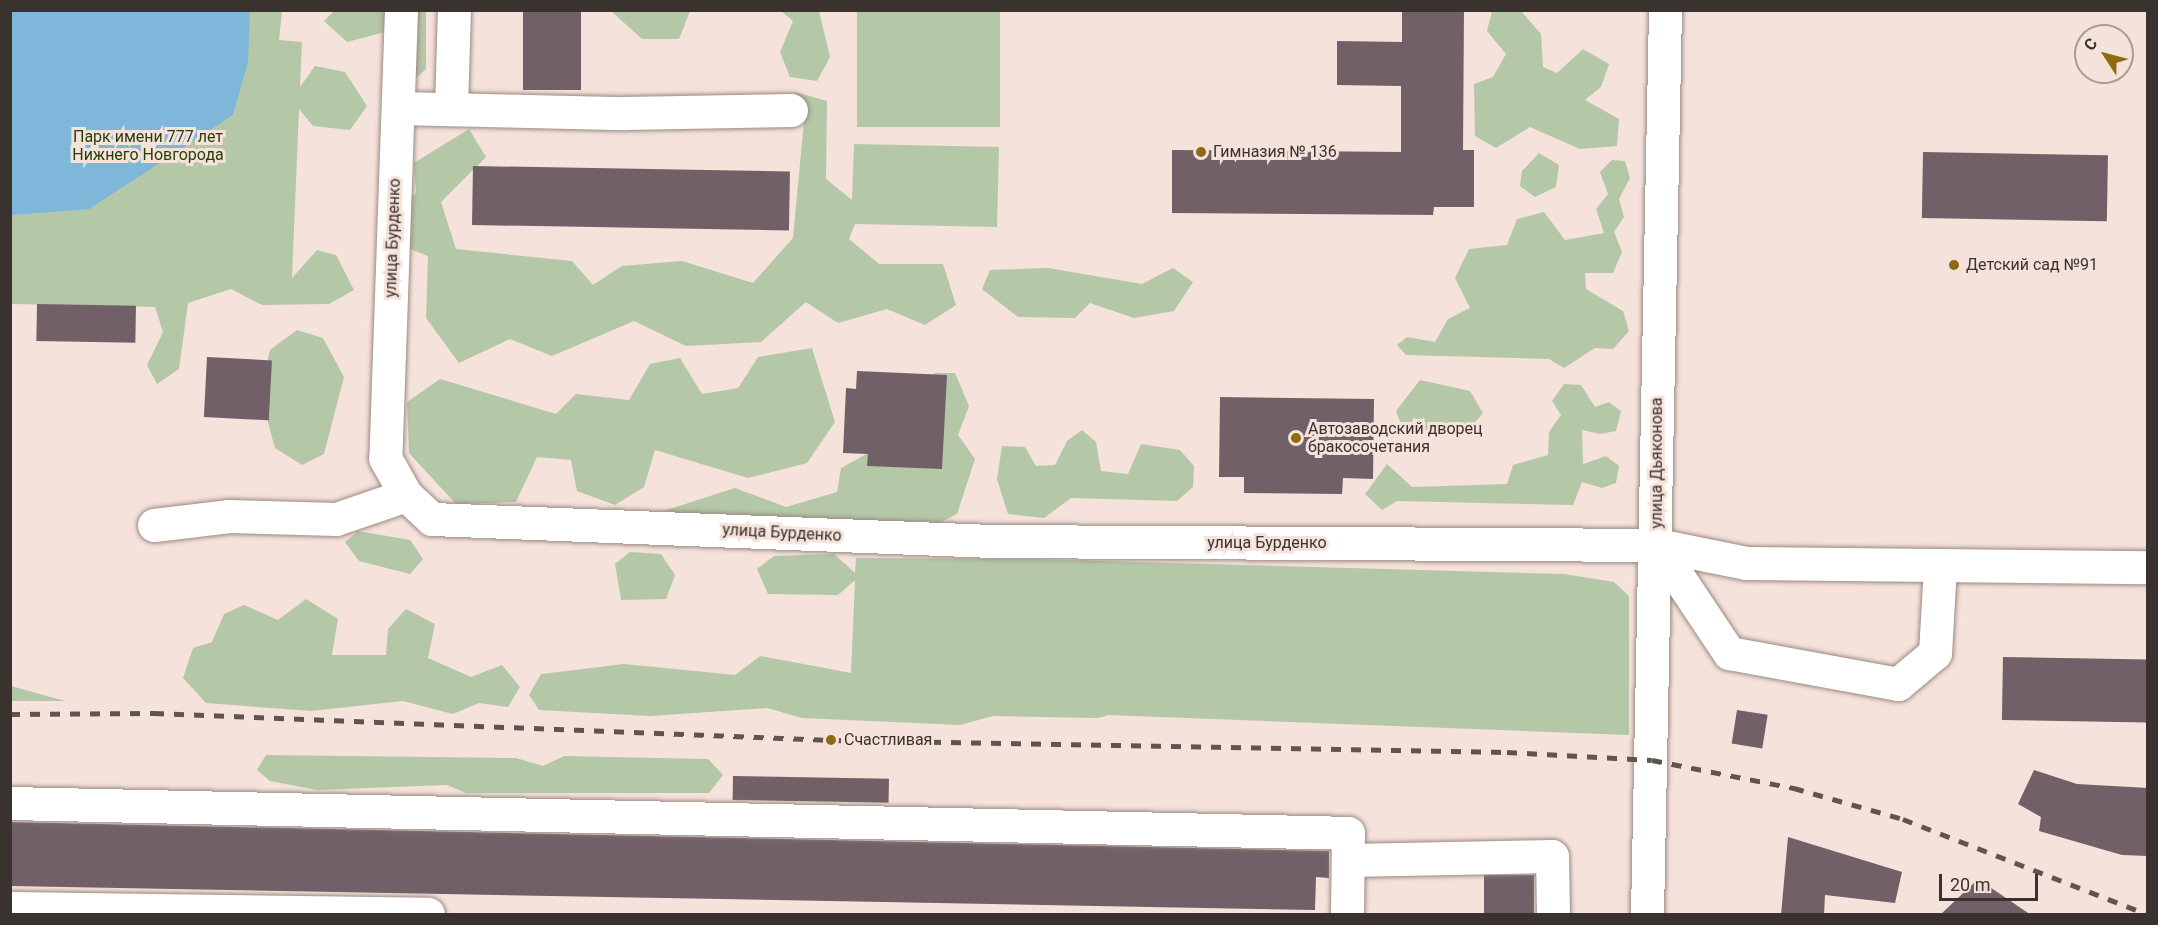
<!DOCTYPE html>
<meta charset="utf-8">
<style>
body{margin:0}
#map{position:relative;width:2158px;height:925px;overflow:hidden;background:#f5e2da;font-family:Roboto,sans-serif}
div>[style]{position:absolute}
.green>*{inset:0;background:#b4c7a7;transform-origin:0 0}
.water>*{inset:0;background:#7eb7d9}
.building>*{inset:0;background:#716067;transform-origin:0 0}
.roads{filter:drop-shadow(0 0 2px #9b8a82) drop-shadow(0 0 2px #9b8a82)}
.minor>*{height:33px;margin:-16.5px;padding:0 16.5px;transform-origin:16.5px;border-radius:16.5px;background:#fff}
.major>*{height:33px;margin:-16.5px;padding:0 16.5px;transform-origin:16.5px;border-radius:16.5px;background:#fff}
.rail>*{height:4.5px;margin-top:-2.25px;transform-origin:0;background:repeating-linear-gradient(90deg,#5e5550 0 10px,transparent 0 20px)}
.dots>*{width:16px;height:16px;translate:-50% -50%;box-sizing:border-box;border:3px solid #f5e2da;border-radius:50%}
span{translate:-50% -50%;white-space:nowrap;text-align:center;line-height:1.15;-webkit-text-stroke:6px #f5e2da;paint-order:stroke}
.park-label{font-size:16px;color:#264008}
.poi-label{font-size:16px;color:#39322e}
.left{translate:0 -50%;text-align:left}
.street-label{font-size:16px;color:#39322e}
.frame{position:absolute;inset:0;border:12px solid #39322e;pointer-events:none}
.north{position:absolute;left:2074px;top:24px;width:60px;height:60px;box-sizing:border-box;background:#f5e2da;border:2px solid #aa9c95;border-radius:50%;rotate:306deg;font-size:16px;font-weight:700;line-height:24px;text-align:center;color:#39322e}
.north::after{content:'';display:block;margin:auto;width:21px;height:27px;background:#8e6b0e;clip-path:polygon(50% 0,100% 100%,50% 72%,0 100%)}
.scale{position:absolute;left:1939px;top:874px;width:99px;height:27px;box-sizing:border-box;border:3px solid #39322e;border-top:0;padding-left:8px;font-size:18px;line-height:21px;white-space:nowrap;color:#39322e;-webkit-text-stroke:4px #f5e2da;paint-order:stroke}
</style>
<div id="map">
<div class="green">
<i style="clip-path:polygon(11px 11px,282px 11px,279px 40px,302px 42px,300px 87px,315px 66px,345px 72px,367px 106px,350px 130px,313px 126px,299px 109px,292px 278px,317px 250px,336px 255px,354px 290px,329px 304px,262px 305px,231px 289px,188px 303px,179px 369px,157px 384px,147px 365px,163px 332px,155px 307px,11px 304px)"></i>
<i style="clip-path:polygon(334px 11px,426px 11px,426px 69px,408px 85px,385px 32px,347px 42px,324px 21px)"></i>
<i style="clip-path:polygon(611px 11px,690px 11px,679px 39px,642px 39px)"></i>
<i style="clip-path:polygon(781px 11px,819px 11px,830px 57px,817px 81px,790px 77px,780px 52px,793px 21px)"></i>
<i style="left:857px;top:11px;width:143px;height:116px"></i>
<i style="clip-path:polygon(1492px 11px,1521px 11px,1541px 34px,1543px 67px,1557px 73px,1583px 49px,1609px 64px,1601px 87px,1585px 100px,1619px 119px,1617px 146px,1580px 149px,1530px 127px,1496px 148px,1475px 136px,1474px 84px,1493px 77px,1506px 54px,1487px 31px)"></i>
<i style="clip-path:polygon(795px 92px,827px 101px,826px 179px,852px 200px,854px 144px,999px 147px,997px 227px,855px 224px,849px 239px,879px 264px,943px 264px,956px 305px,925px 325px,887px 309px,838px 323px,806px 302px,761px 342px,686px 346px,634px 321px,552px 356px,510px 339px,459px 363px,426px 318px,428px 256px,394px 243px,394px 207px,416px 193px,414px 163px,469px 129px,486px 157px,441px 202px,456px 249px,572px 261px,593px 285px,622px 266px,682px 261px,753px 283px,793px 238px,804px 121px,791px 110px)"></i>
<i style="clip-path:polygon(1539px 153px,1559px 165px,1556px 187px,1535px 197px,1520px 186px,1522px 171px)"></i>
<i style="clip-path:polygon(1612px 160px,1625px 161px,1630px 178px,1619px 199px,1624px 217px,1614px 232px,1622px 252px,1613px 273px,1585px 273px,1586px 289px,1623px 311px,1629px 331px,1613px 349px,1595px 348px,1564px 368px,1549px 359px,1406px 355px,1397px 345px,1407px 337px,1435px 342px,1448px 319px,1470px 308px,1455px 278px,1469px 249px,1507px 245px,1517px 219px,1544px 212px,1565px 240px,1604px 233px,1596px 209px,1608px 194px,1600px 172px)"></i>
<i style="clip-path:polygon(1048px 268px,1142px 284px,1173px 268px,1193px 282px,1174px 311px,1134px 318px,1090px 303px,1075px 318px,1018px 317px,982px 289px,990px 270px)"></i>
<i style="clip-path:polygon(297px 330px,323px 338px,344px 377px,324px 454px,302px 465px,275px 448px,260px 393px,270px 350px)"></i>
<i style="clip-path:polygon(812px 348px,835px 422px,807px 463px,748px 478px,655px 450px,644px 487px,615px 505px,577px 491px,571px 460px,537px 457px,516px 502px,456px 504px,409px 453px,407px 402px,440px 379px,556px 414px,576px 394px,629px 400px,650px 364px,680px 358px,702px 394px,738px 388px,758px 357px)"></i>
<i style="clip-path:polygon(935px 373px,955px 373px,969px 406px,958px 435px,975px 459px,957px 514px,922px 532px,657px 513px,735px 488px,786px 507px,837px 492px,841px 468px,870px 452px,919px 399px)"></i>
<i style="clip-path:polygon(1420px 380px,1470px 391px,1483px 413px,1464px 435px,1406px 437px,1396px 411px)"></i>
<i style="clip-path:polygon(1564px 384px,1581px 385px,1595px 407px,1609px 402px,1621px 411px,1616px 431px,1600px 434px,1582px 430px,1583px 464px,1606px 456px,1619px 466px,1616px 483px,1602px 488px,1582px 482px,1573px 505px,1397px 501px,1382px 510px,1365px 494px,1387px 464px,1412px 487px,1507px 484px,1513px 465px,1548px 455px,1549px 432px,1561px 415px,1552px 401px)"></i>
<i style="clip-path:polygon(1082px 430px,1096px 442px,1101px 471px,1128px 474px,1141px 444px,1180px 450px,1194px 466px,1193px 487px,1177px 501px,1071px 498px,1044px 518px,1008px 514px,997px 479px,1002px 446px,1025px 447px,1036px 466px,1055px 465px,1067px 441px)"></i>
<i style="clip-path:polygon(358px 531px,410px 540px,423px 559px,410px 574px,359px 561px,345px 542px)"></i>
<i style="clip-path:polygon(630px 552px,661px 554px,675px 575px,666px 599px,621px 600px,615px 564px)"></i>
<i style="clip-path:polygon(834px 554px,855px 573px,856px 558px,1026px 559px,1564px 574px,1614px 582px,1629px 596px,1629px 735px,1109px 715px,1098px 718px,993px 716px,960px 725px,802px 718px,767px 708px,650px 716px,539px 710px,529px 695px,541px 674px,624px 664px,735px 675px,760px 656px,851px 673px,855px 580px,838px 595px,768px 594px,757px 569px,774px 556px)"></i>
<i style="clip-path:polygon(306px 599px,338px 619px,332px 655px,386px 655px,388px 629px,406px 609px,435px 624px,428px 658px,471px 677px,502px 665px,520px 687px,508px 707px,479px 703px,453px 714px,403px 701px,311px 711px,206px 703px,183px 678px,193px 648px,212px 642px,224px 614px,244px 605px,278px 620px)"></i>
<i style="clip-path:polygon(10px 686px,11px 686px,65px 701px,11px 701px)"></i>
<i style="clip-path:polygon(266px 755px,516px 758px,543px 766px,564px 756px,708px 759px,723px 775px,709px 793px,466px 793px,447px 785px,317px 790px,270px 781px,257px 770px)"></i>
</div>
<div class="water">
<i style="clip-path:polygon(11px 10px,250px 11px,248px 62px,233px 115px,89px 209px,11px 215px)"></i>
</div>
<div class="building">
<i style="left:523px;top:10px;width:58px;height:80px"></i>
<i style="clip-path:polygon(1402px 10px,1464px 10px,1463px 150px,1474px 150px,1474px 207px,1434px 207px,1433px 215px,1172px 213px,1172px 150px,1401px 152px,1401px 86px,1337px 85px,1337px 41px,1402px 42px)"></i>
<i style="left:1923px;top:152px;width:185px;height:66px;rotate:1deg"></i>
<i style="left:473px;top:166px;width:317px;height:59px;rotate:1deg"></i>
<i style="left:37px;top:304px;width:99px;height:37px;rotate:1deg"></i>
<i style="left:207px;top:357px;width:65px;height:60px;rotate:3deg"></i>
<i style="clip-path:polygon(857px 371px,947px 375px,942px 469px,867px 466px,868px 454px,843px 453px,846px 388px,856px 389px)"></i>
<i style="clip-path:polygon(1220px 397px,1374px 399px,1373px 479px,1343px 478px,1342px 494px,1244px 493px,1244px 477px,1219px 477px)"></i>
<i style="left:2003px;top:657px;width:145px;height:63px;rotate:1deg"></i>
<i style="left:1737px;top:710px;width:31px;height:34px;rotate:9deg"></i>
<i style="clip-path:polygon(2034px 770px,2077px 784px,2148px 788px,2148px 856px,2122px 855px,2039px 831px,2041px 817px,2018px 804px)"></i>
<i style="left:733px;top:776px;width:156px;height:24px;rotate:1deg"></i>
<i style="clip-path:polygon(10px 822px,1329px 851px,1329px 878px,1316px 877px,1315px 910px,10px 886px)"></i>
<i style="clip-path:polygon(1788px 837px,1902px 872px,1895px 903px,1825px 895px,1824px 915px,1781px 915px)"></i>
<i style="left:1534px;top:875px;width:40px;height:50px;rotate:90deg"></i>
<i style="clip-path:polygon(1978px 879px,2031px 915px,1940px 915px)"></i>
</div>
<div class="roads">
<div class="minor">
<i style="left:401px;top:10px;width:448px;rotate:92deg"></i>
<i style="left:385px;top:458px;width:43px;rotate:60.4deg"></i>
<i style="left:406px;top:495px;width:35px;rotate:43deg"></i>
<i style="left:432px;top:519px;width:559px;rotate:2.25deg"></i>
<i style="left:991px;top:541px;width:666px;rotate:0.34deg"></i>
<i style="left:1657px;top:545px;width:91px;rotate:11.4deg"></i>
<i style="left:1746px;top:563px;width:402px;rotate:0.6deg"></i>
<i style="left:398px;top:108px;width:227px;rotate:1.3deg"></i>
<i style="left:625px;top:113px;width:166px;rotate:-1deg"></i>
<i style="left:451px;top:109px;width:99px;rotate:-88.3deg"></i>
<i style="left:154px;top:525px;width:76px;rotate:-6.8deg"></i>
<i style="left:229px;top:516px;width:107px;rotate:1.6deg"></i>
<i style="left:336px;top:519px;width:74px;rotate:-18.9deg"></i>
<i style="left:1657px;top:545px;width:130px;rotate:56.3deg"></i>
<i style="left:1729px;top:653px;width:172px;rotate:10.4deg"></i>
<i style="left:1898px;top:684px;width:48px;rotate:-40deg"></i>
<i style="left:1935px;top:653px;width:88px;rotate:-86.7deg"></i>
<i style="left:10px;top:803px;width:1338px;rotate:1.28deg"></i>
<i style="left:1348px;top:833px;width:81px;rotate:90.7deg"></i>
<i style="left:1348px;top:860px;width:204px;rotate:-1.1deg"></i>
<i style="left:1552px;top:856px;width:58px;rotate:89deg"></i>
<i style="left:10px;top:908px;width:418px;rotate:0.8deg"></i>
</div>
<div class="major">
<i style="left:1647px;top:914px;width:904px;rotate:-88.86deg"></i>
</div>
</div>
<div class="rail">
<i style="left:10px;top:714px;width:144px;rotate:-0.4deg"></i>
<i style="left:154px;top:713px;width:678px;rotate:2.28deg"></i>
<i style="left:831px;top:740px;width:676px;rotate:1.02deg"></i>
<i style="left:1507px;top:752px;width:145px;rotate:3.2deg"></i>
<i style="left:1652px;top:760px;width:145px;rotate:11.2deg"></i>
<i style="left:1794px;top:788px;width:113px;rotate:15.9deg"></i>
<i style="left:1903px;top:819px;width:262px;rotate:21.3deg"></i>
</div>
<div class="dots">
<i style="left:1201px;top:152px;background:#8e6b0e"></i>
<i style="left:1954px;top:265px;background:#8e6b0e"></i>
<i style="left:1296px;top:438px;background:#8e6b0e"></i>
<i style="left:831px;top:740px;background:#8e6b0e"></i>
</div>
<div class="park-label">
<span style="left:148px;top:146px">Парк имени 777 лет<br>Нижнего Новгорода</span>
</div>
<div class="poi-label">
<span class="left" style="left:1213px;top:152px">Гимназия № 136</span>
<span class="left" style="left:1966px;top:265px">Детский сад №91</span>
<span class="left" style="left:1308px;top:438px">Автозаводский дворец<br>бракосочетания</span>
<span class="left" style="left:844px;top:740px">Счастливая</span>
</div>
<div class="street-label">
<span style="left:393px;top:238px;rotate:-88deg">улица Бурденко</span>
<span style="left:1657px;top:463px;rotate:-90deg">улица Дьяконова</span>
<span style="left:782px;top:533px;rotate:3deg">улица Бурденко</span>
<span style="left:1267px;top:543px">улица Бурденко</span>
</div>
<div class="frame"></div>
<div class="north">С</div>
<div class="scale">20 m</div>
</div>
